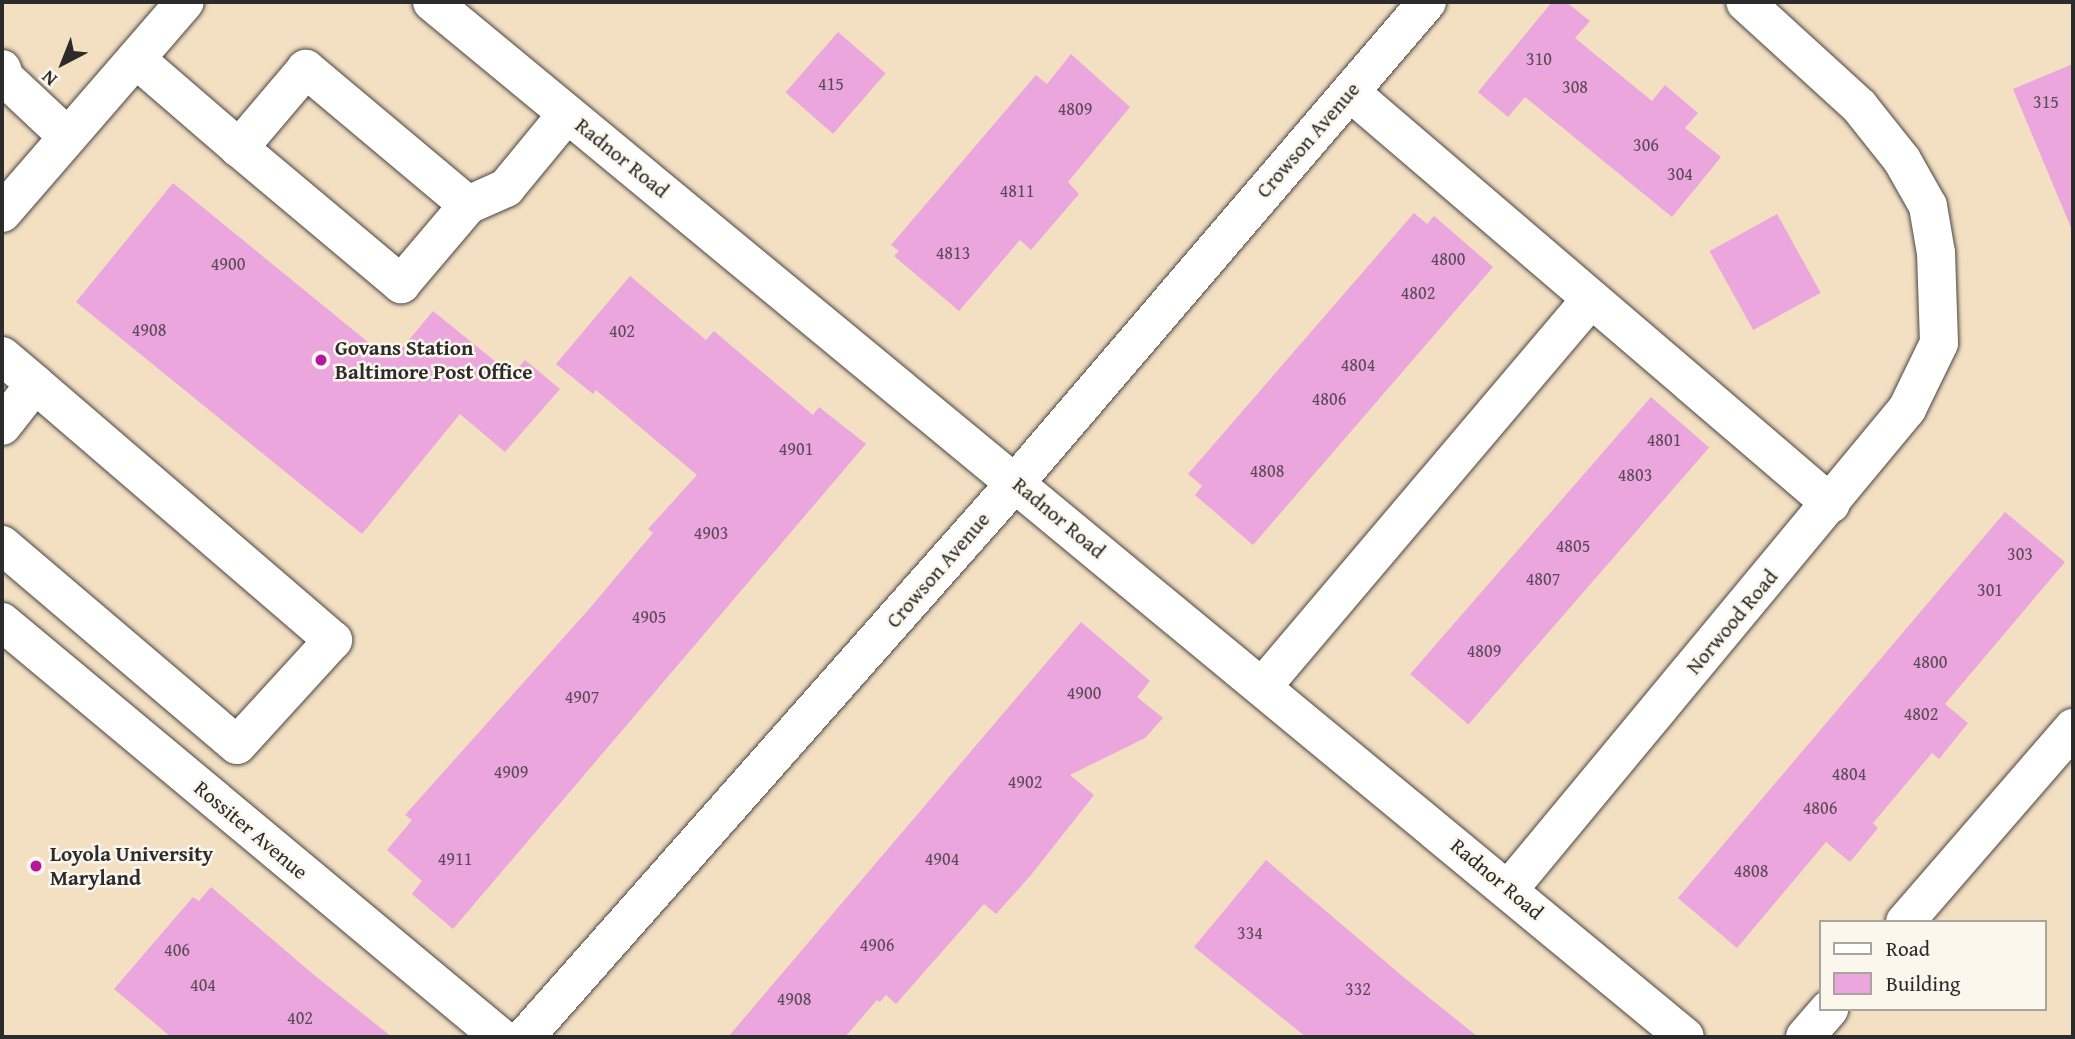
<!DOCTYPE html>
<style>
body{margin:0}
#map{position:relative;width:2075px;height:1039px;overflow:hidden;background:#f3dfc2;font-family:"Gentium Book Plus",serif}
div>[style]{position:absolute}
.building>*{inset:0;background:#eaa6dd;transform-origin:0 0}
.roads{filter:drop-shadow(0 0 2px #494642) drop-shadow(0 0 2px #494642)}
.minor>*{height:38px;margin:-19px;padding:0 19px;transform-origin:19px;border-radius:19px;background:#fff}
.major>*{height:38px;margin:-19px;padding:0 19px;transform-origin:19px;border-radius:19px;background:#fff}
.dots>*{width:19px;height:19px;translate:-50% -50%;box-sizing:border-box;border:4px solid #fbf7ec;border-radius:50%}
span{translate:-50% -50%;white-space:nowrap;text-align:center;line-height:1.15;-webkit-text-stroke:5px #fbf7ec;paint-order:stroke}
.number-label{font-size:18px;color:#5b4a58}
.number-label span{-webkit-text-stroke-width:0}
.street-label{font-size:21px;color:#2b2b2b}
.poi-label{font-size:21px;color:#2b2b2b;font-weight:700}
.left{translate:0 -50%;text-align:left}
.frame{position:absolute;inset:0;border:4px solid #2b2b2b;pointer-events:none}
.legend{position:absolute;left:1819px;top:920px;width:228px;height:91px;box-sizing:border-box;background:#fbf7ec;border:2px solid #a8a59f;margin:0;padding:9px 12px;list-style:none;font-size:21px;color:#2b2b2b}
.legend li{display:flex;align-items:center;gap:14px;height:35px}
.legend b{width:35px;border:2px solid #a8a59f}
.north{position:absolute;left:28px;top:28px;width:70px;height:70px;-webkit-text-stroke:5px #fbf7ec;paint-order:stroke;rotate:222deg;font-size:19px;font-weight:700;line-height:28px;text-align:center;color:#2b2b2b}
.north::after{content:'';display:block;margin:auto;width:24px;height:32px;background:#2b2b2b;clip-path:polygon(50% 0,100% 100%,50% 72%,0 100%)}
</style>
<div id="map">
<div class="building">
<i style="clip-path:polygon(1552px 2px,1566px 2px,1590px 21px,1575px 38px,1652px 101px,1665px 85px,1698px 113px,1685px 128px,1721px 157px,1672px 217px,1525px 97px,1508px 117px,1478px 92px)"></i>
<i style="left:838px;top:32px;width:63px;height:80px;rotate:41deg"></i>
<i style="clip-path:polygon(1071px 54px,1130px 107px,1068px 182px,1079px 194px,1031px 250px,1020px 240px,959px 311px,894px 256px,899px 251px,891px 245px,1036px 75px,1047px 84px)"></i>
<i style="clip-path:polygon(2073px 64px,2073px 230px,2072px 230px,2013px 89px)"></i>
<i style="clip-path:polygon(173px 183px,385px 356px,395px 343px,402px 348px,433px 311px,512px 375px,525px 360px,560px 389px,505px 452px,460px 414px,362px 534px,76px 302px)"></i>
<i style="clip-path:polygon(1414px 213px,1427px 224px,1434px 216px,1493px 267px,1253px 545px,1195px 495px,1202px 486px,1188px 474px)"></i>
<i style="left:1777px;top:214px;width:90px;height:77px;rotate:61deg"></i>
<i style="clip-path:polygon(630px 276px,706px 340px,714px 331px,813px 415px,819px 407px,866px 444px,453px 929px,412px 894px,422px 881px,387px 850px,412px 820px,405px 815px,590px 608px,653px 533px,648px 529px,697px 475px,596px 390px,593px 394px,556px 364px)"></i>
<i style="left:1651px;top:397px;width:77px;height:367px;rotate:41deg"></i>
<i style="clip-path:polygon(2005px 512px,2065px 562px,1945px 704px,1968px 723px,1939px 759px,1932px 753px,1873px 823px,1878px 828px,1850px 862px,1826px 842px,1737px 948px,1678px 898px)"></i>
<i style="clip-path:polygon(1081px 622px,1150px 681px,1137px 697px,1163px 718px,1145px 738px,1070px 775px,1094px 795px,1031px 875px,996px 914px,984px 904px,896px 1004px,886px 995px,880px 1002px,877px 1000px,845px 1037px,728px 1037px)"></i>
<i style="clip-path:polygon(1266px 860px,1407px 980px,1478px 1037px,1306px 1037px,1194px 947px)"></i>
<i style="clip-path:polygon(211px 887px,314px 975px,392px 1037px,171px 1037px,114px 989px,193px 897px,199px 901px)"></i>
</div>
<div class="roads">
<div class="minor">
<i style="left:432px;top:2px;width:1625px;rotate:39.56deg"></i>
<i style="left:136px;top:59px;width:136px;rotate:40.8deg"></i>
<i style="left:239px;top:148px;width:212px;rotate:40deg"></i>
<i style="left:401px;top:284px;width:104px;rotate:-49.7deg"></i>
<i style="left:468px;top:205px;width:212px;rotate:-140deg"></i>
<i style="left:306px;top:69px;width:104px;rotate:130.3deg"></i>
<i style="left:2px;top:69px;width:9px;rotate:72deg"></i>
<i style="left:5px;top:78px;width:86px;rotate:43.1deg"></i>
<i style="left:1350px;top:92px;width:633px;rotate:40.58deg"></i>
<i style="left:468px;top:205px;width:42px;rotate:-24.1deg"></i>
<i style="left:506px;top:188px;width:96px;rotate:-50.5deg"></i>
<i style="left:2px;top:356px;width:43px;rotate:40.3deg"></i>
<i style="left:2px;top:426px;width:53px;rotate:-51.8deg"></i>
<i style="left:35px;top:384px;width:393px;rotate:40.7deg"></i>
<i style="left:333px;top:640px;width:142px;rotate:132.4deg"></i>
<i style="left:237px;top:745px;width:309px;rotate:-139.6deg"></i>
<i style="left:2px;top:622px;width:648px;rotate:39.81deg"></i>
<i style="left:1263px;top:686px;width:507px;rotate:-49.72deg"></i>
<i style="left:1509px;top:889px;width:624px;rotate:-50.34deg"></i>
<i style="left:1907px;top:409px;width:73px;rotate:-64.1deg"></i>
<i style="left:1939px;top:343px;width:90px;rotate:-91.9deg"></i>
<i style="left:1936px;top:253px;width:48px;rotate:-99.7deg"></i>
<i style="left:1928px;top:206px;width:53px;rotate:-119.5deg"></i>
<i style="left:1902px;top:160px;width:69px;rotate:-128.5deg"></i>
<i style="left:1859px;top:106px;width:154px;rotate:-137.6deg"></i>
<i style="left:1905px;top:922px;width:257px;rotate:-49.1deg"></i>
<i style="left:525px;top:1037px;width:741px;rotate:-48.5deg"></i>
<i style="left:1016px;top:482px;width:632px;rotate:-49.43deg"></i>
<i style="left:1805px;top:1037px;width:37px;rotate:-49deg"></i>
</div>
<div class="major">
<i style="left:2px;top:213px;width:279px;rotate:-49.1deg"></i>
</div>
</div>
<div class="dots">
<i style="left:321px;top:360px;background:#b5179e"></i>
<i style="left:36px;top:866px;background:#b5179e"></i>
</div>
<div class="number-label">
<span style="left:1539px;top:59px">310</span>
<span style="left:831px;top:84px">415</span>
<span style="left:1575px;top:87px">308</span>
<span style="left:2046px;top:102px">315</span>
<span style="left:1075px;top:109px">4809</span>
<span style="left:1646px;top:145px">306</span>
<span style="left:1680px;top:174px">304</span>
<span style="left:1017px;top:191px">4811</span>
<span style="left:953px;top:253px">4813</span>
<span style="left:1448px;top:259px">4800</span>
<span style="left:228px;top:264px">4900</span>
<span style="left:1418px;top:293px">4802</span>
<span style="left:149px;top:330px">4908</span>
<span style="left:622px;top:331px">402</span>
<span style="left:1358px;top:365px">4804</span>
<span style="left:1329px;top:399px">4806</span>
<span style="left:1664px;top:440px">4801</span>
<span style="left:796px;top:449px">4901</span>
<span style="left:1267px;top:471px">4808</span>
<span style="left:1635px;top:475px">4803</span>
<span style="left:711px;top:533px">4903</span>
<span style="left:1573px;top:546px">4805</span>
<span style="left:2020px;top:554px">303</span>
<span style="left:1543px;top:579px">4807</span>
<span style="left:1990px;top:590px">301</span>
<span style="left:649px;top:617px">4905</span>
<span style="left:1484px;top:651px">4809</span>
<span style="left:1930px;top:662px">4800</span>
<span style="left:1084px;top:693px">4900</span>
<span style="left:582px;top:697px">4907</span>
<span style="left:1921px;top:714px">4802</span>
<span style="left:511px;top:772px">4909</span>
<span style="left:1849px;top:774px">4804</span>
<span style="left:1025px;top:782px">4902</span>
<span style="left:1820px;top:808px">4806</span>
<span style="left:455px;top:859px">4911</span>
<span style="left:942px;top:859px">4904</span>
<span style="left:1751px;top:871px">4808</span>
<span style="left:1250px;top:933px">334</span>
<span style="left:877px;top:945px">4906</span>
<span style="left:177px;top:950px">406</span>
<span style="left:203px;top:985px">404</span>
<span style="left:1358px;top:989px">332</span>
<span style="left:794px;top:999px">4908</span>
<span style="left:300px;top:1018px">402</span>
</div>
<div class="street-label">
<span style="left:1308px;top:140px;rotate:-49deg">Crowson Avenue</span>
<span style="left:622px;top:158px;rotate:39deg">Radnor Road</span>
<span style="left:1059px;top:518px;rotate:40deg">Radnor Road</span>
<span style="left:938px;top:570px;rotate:-49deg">Crowson Avenue</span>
<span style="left:1732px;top:622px;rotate:-50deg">Norwood Road</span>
<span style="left:251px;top:830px;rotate:40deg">Rossiter Avenue</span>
<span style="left:1497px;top:879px;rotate:40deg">Radnor Road</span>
</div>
<div class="poi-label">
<span class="left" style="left:335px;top:360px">Govans Station<br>Baltimore Post Office</span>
<span class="left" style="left:50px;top:866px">Loyola University<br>Maryland</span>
</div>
<div class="frame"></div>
<ul class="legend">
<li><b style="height:9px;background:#fff"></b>Road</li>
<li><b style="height:19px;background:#eaa6dd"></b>Building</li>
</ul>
<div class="north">N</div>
</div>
